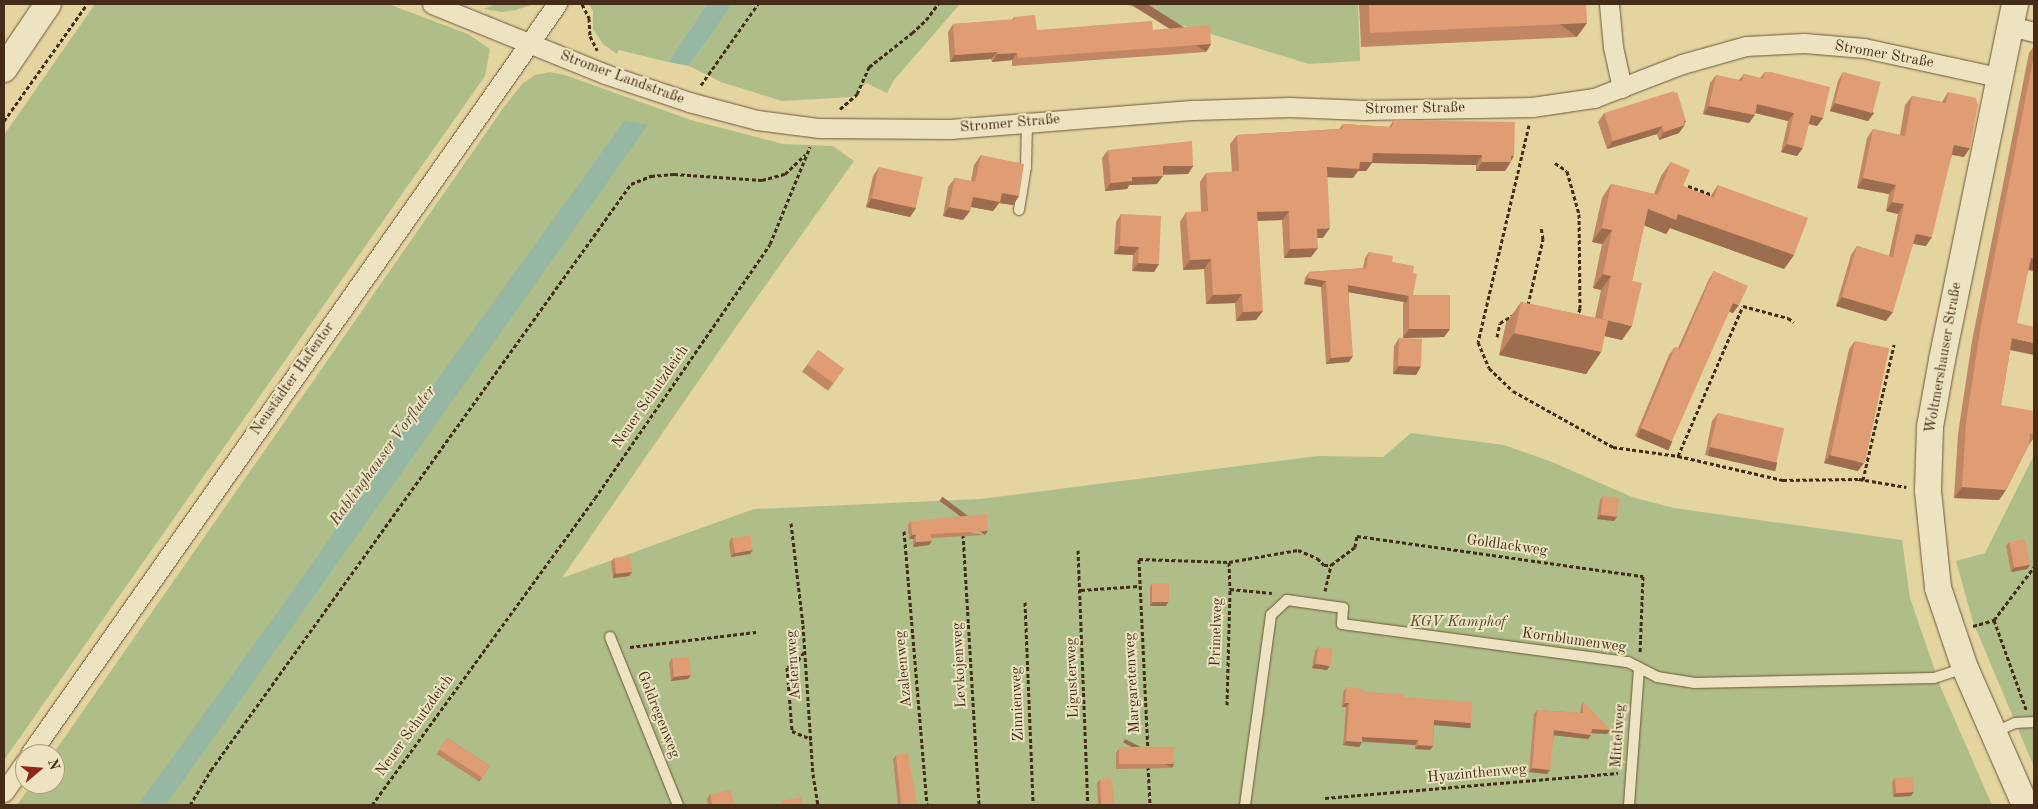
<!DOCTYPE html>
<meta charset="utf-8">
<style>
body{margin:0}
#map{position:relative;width:2038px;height:809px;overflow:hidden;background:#e4d4a0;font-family:"Old Standard TT",serif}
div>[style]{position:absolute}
.green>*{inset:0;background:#afbe88}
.water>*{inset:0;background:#96b8a2}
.path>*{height:3px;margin-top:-1.5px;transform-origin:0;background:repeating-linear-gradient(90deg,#452c19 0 4px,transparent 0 6.5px)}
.roads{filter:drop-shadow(0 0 1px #6d563b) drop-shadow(0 0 1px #6d563b)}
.lane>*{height:10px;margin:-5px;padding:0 5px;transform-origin:5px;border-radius:5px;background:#ede3c1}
.street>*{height:19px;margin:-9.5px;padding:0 9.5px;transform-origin:9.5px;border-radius:9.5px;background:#ede3c1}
.secondary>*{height:26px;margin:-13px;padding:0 13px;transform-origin:13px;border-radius:13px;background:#ede3c1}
.wall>*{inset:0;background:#c18663;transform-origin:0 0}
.shaded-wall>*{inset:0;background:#9d6d50;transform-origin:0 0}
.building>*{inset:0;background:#e09c73;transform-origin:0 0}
span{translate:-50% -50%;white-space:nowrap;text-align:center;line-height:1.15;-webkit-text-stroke:4px #ede3c1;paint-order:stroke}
.street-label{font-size:15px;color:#452c19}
.park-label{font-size:15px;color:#5a492f;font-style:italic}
.water-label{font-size:16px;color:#554834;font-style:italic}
.frame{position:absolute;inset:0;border:5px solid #452c19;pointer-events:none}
.north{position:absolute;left:15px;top:744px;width:50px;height:50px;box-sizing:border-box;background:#ede3c1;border:1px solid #aa9a7e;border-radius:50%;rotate:72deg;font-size:14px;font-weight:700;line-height:20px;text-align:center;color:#452c19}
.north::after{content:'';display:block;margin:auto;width:18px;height:22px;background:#8f2418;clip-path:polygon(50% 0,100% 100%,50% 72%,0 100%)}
</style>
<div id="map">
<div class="green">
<i style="clip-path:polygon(95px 4px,388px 4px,468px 34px,490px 49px,485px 76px,4px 760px,4px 135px)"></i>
<i style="clip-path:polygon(495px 4px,534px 4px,516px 10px,502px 12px,484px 9px)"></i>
<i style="clip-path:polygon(589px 4px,707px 4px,668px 62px,619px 50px,617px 54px,603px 44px,593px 29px,593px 11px)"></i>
<i style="clip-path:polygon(733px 4px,960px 4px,894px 80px,887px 93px,866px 83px,852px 97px,782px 101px,721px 82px,689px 66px)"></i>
<i style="clip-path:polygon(1126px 4px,1358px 4px,1360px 61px,1309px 64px,1159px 18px)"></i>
<i style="clip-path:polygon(550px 72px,565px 75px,691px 120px,783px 144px,833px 146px,854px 161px,733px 331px,562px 578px,754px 509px,980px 499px,1318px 456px,1383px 457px,1411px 433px,1504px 445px,1552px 462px,1632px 497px,1674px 508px,1902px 540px,1910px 598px,1941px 688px,1992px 805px,17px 805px,32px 784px,55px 784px,55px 754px,53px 754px,504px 107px,522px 84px,535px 75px)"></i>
<i style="clip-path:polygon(2034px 455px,2034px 767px,1973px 622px,1956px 561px,1985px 553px)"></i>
</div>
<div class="water">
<i style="clip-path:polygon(707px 4px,733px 4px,689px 66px,668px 62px)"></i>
<i style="clip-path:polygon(625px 120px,648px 125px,166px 805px,138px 805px,305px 574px,357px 499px,390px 445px)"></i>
</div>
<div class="path">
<i style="left:582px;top:4px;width:16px;rotate:63deg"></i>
<i style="left:589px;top:18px;width:18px;rotate:87deg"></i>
<i style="left:590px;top:36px;width:16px;rotate:63deg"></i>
<i style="left:701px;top:85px;width:99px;rotate:-54.9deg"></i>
<i style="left:840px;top:109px;width:23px;rotate:-41deg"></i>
<i style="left:857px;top:94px;width:30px;rotate:-66deg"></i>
<i style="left:869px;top:67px;width:55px;rotate:-38.3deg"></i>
<i style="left:912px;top:33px;width:19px;rotate:-43deg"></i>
<i style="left:926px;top:20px;width:20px;rotate:-53deg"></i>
<i style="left:4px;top:121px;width:143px;rotate:-54.6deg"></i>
<i style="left:1529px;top:125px;width:223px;rotate:103.2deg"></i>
<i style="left:1478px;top:342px;width:28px;rotate:67deg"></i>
<i style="left:1489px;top:368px;width:33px;rotate:44deg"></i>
<i style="left:1513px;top:391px;width:115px;rotate:29.2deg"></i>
<i style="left:1613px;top:447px;width:66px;rotate:7.9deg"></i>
<i style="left:1678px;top:456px;width:108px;rotate:12.9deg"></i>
<i style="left:1783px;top:480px;width:76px;rotate:-0.8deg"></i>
<i style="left:1859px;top:479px;width:48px;rotate:9.7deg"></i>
<i style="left:1555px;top:163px;width:14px;rotate:34deg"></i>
<i style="left:1567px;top:171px;width:45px;rotate:74.4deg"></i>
<i style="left:1579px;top:214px;width:94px;rotate:89.4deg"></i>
<i style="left:1580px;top:308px;width:11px;rotate:105deg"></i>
<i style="left:1688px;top:186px;width:30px;rotate:20deg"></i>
<i style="left:1528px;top:305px;width:68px;rotate:-77.2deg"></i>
<i style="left:1543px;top:239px;width:13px;rotate:-99deg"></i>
<i style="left:1497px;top:337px;width:14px;rotate:-78deg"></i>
<i style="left:1500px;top:323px;width:17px;rotate:-31deg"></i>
<i style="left:1678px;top:456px;width:163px;rotate:-66.6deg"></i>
<i style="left:1743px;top:306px;width:47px;rotate:14.9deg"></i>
<i style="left:1788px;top:318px;width:7px;rotate:34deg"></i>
<i style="left:1863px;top:480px;width:139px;rotate:-77.1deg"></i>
<i style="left:791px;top:523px;width:103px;rotate:83.3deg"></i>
<i style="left:803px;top:625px;width:149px;rotate:86.2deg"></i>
<i style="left:813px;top:774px;width:31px;rotate:81deg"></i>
<i style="left:904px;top:531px;width:275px;rotate:85.2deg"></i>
<i style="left:963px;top:534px;width:271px;rotate:86.6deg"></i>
<i style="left:1078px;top:550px;width:255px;rotate:87.8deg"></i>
<i style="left:1229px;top:562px;width:70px;rotate:-9.9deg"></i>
<i style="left:1298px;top:550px;width:21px;rotate:23deg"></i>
<i style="left:1317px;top:558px;width:10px;rotate:45deg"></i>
<i style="left:1324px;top:565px;width:7px"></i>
<i style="left:1081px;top:590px;width:58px;rotate:-3.9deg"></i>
<i style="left:1325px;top:591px;width:27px;rotate:-77deg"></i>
<i style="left:1331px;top:565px;width:30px;rotate:-37deg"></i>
<i style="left:1355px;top:547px;width:11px;rotate:-80deg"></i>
<i style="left:1357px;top:536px;width:289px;rotate:8deg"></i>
<i style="left:1643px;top:576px;width:77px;rotate:92.2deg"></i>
<i style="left:1025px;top:602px;width:203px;rotate:87.7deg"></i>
<i style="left:1994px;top:620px;width:95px;rotate:70.2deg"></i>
<i style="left:1994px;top:620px;width:66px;rotate:-53deg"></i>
<i style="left:1973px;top:626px;width:22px;rotate:-16deg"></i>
<i style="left:630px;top:647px;width:127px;rotate:-6.8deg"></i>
<i style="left:804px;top:652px;width:12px;rotate:125deg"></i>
<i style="left:797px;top:662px;width:11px;rotate:153deg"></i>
<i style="left:787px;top:667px;width:64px;rotate:85.5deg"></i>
<i style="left:792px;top:731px;width:21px;rotate:23deg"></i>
<i style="left:1227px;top:705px;width:116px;rotate:-88.5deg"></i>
<i style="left:1230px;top:589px;width:42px;rotate:5.4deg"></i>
<i style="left:1148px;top:752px;width:193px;rotate:-92.7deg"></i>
<i style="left:1139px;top:559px;width:90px;rotate:1.9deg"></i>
<i style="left:1229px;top:562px;width:27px;rotate:88deg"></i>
<i style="left:1148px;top:766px;width:39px;rotate:87deg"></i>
<i style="left:1325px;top:798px;width:294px;rotate:-4.9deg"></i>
<i style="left:190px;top:805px;width:41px;rotate:-59deg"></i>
<i style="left:211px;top:770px;width:721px;rotate:-54.37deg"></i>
<i style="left:631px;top:184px;width:22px;rotate:-22deg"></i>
<i style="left:651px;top:176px;width:23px;rotate:-5deg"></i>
<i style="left:674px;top:174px;width:88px;rotate:3.9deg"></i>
<i style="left:762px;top:180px;width:24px;rotate:-15deg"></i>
<i style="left:785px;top:174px;width:28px;rotate:-44deg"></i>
<i style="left:372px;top:805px;width:379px;rotate:-54deg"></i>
<i style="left:595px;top:498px;width:308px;rotate:-55.4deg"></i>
<i style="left:770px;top:244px;width:105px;rotate:-67.6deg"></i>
</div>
<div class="roads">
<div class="lane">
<i style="left:1019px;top:210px;width:44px;rotate:-80.8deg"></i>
<i style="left:1026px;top:167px;width:45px;rotate:-88.7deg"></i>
<i style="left:610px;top:637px;width:181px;rotate:68deg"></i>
<i style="left:1995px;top:732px;width:22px;rotate:-24deg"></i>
<i style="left:2015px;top:723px;width:19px;rotate:-3deg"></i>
<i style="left:1245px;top:805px;width:192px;rotate:-82.2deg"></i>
<i style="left:1271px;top:615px;width:22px;rotate:-43deg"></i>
<i style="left:1287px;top:600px;width:57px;rotate:8.1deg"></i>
<i style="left:1343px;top:608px;width:16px;rotate:94deg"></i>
<i style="left:1342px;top:624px;width:289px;rotate:7.6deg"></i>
<i style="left:1628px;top:662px;width:33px;rotate:27deg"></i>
<i style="left:1657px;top:677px;width:37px;rotate:9deg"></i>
<i style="left:1694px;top:683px;width:240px;rotate:-1.2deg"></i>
<i style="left:1934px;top:678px;width:33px;rotate:-18deg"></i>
<i style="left:1629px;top:805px;width:137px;rotate:-85.8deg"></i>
</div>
<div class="street">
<i style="left:432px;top:4px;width:187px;rotate:22deg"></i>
<i style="left:605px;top:74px;width:89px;rotate:18.4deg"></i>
<i style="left:689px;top:102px;width:70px;rotate:14.8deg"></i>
<i style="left:757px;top:120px;width:63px;rotate:7.4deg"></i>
<i style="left:819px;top:128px;width:131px;rotate:0.4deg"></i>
<i style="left:950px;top:129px;width:245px;rotate:-4.5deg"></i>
<i style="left:1194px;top:110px;width:95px;rotate:-1.8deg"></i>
<i style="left:1289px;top:107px;width:76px;rotate:2.3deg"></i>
<i style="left:1365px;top:110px;width:167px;rotate:-1deg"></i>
<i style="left:1532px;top:107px;width:63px;rotate:-8.3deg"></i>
<i style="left:1594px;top:98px;width:94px;rotate:-21.1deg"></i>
<i style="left:1682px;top:64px;width:66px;rotate:-15.7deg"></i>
<i style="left:1746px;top:46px;width:58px;rotate:-3deg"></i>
<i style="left:1804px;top:43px;width:60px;rotate:4.8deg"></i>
<i style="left:1864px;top:48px;width:137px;rotate:12.2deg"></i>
<i style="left:1609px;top:4px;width:43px;rotate:84.7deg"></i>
<i style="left:1613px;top:47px;width:42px;rotate:77.6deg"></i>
<i style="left:2010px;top:26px;width:25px;rotate:14deg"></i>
<i style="left:30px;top:754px;width:917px;rotate:-54.91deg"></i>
<i style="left:4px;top:792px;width:37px;rotate:-55deg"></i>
</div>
<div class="secondary">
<i style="left:2015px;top:4px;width:363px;rotate:101.6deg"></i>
<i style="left:1942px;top:360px;width:68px;rotate:100.2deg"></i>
<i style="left:1930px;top:427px;width:64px;rotate:91.8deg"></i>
<i style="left:1928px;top:491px;width:98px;rotate:84.1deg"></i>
<i style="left:1938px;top:588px;width:84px;rotate:71.4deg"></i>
<i style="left:1965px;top:668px;width:150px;rotate:66.3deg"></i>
<i style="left:4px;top:69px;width:78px;rotate:-55.9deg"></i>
</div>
</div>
<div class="wall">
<i style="clip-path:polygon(1359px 4px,1586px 4px,1577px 37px,1361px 47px)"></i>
<i style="clip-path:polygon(1014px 17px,1037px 30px,1153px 30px,1211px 44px,1206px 52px,1012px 66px,1012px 60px,992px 62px,991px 59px,950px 62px,948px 32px,953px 24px,1012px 20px)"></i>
<i style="clip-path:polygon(2034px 46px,2034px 205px,2033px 210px,2034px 211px,2034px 271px,2028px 270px,2010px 350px,2001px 405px,2034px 435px,2034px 438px,2028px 446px,2006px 490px,1999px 500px,1954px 498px,1958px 434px,1972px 341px,2029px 53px)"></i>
<i style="clip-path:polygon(1765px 72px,1823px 118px,1817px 126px,1809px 124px,1797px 156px,1781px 152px,1788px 121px,1755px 113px,1749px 123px,1703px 114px,1710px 83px,1716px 75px,1739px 80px,1744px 74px,1760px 78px)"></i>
<i style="clip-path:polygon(1843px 72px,1874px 113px,1868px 121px,1830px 111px,1838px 81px)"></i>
<i style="clip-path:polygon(1948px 92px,1964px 157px,1952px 155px,1926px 246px,1913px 244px,1886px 321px,1836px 306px,1851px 255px,1857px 246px,1889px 256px,1898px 214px,1886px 211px,1889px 194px,1857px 188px,1867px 138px,1873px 129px,1900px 135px,1905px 105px,1912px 96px,1942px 102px)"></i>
<i style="clip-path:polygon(1604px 113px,1686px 121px,1679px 133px,1659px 140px,1657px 134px,1607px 149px,1598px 122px)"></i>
<i style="clip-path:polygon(1394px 120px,1511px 160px,1511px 162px,1505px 171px,1476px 171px,1476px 165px,1372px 163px,1366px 171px,1358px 171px,1353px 178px,1327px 177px,1323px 238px,1317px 238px,1311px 257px,1284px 258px,1282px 220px,1257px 221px,1256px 320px,1236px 321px,1235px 303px,1206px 304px,1204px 269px,1183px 270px,1180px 222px,1186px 212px,1201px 212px,1200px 182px,1206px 173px,1232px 172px,1230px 144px,1237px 135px,1339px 129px,1343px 124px,1389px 127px)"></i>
<i style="clip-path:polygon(1108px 150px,1193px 166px,1188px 174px,1163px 174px,1157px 184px,1129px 185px,1127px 189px,1105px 191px,1102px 158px)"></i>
<i style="clip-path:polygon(981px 155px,1019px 196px,1013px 205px,999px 203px,993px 211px,971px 207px,970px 211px,963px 220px,943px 216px,948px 187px,955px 178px,971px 181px,974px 165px)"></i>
<i style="clip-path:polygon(1671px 162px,1683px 186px,1710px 197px,1718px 185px,1794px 255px,1784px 269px,1670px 228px,1666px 234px,1644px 225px,1632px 281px,1622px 340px,1604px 336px,1601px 352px,1586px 374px,1499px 355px,1506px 323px,1521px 302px,1595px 318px,1601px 290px,1593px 288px,1602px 244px,1592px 242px,1602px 198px,1611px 184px,1654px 194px,1661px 176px)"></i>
<i style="clip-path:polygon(879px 167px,916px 208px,910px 217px,866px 207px,873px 176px)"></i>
<i style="clip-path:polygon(1121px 214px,1154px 272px,1132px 271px,1133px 255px,1114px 254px,1116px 222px)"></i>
<i style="clip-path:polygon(1369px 252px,1392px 262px,1413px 273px,1413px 295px,1450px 329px,1444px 337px,1403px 338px,1403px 304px,1404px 302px,1349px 292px,1349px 362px,1326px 364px,1321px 287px,1304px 284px,1305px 278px,1309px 272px,1363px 268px,1365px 258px)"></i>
<i style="clip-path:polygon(1714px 271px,1733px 313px,1729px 311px,1666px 449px,1635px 436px,1669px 355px,1675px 347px,1678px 348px,1709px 279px)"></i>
<i style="clip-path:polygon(1399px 338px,1421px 366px,1416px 375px,1393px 374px,1394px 346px)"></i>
<i style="clip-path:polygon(1855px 341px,1858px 471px,1824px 463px,1849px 349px)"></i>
<i style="left:818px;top:350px;width:32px;height:27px;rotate:36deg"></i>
<i style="clip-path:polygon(1718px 413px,1771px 470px,1705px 455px,1712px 421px)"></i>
<i style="clip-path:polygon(1603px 496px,1617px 517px,1614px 521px,1597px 519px,1600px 500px)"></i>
<i style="clip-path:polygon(911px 521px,985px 535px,931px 538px,929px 545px,913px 547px,913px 539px,909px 539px,908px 525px)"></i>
<i style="clip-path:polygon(732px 537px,750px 554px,731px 557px,729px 542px)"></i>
<i style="clip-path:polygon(2009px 542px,2030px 565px,2027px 569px,2011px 572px,2006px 546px)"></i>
<i style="clip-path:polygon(614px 558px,632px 572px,629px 576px,613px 578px,611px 562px)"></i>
<i style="clip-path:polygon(1152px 583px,1166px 606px,1150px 606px,1150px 587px)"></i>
<i style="clip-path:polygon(1318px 647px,1327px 670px,1312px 668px,1315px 651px)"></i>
<i style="clip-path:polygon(672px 658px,688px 679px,671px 681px,669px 663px)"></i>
<i style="clip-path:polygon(1346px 687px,1364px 692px,1403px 697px,1471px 723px,1468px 727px,1434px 725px,1433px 746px,1430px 750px,1415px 749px,1415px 745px,1362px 742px,1359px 747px,1343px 745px,1346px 707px,1342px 707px,1343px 692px)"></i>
<i style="clip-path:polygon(1583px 702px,1610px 730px,1607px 734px,1591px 733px,1588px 739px,1554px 735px,1547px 774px,1529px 772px,1534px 714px,1537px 710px,1580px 713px,1581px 706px)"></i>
<i style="left:447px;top:738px;width:51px;height:19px;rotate:33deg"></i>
<i style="clip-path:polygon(1119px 749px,1174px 764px,1172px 768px,1116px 769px,1116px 753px)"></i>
<i style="clip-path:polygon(896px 755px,917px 805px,898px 805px,893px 759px)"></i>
<i style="clip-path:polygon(1895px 778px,1911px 796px,1893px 797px,1892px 782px)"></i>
<i style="clip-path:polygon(1100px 779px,1115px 805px,1098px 805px,1097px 783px)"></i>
<i style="clip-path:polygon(710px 794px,734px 805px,708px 805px,707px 799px)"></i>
</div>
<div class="shaded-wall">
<i style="left:1587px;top:23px;width:17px;height:217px;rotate:126deg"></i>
<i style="left:1211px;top:44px;width:9px;height:194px;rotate:122deg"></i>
<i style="clip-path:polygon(997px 52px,991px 59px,950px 62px,955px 55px)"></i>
<i style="clip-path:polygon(1017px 53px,1012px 60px,992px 62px,997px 54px)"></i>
<i style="clip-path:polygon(1835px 103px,1874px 113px,1868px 121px,1830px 111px)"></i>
<i style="clip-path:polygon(1757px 104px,1794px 113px,1788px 121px,1751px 112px)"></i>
<i style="clip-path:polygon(1709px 106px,1755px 115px,1749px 123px,1703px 114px)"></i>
<i style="clip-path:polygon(1811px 115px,1823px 118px,1817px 126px,1805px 123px)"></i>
<i style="clip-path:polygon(1684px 121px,1686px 121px,1683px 126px,1685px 125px,1679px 133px,1659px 140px,1664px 132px)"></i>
<i style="clip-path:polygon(1662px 126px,1657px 134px,1607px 149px,1613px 141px)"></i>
<i style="clip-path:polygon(1787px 144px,1803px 148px,1797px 156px,1781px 152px)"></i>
<i style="clip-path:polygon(1954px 145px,1970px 148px,1964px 157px,1948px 154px)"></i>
<i style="clip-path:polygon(1373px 153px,1482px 155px,1476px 165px,1372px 163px,1366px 171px,1358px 171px,1353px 178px,1320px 177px,1327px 167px)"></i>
<i style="clip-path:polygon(1511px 156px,1514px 156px,1505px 171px,1476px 171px,1482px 162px)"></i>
<i style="clip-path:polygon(1163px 166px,1193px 166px,1188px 174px,1157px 175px)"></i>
<i style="clip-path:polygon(1163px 176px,1157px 184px,1129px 185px,1127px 189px,1105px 191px,1111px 183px,1132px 177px)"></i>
<i style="clip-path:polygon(1863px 178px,1896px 185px,1889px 194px,1857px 188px)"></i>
<i style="clip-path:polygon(1002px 193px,1019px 196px,1013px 205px,999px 203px,993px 211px,966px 206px,973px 197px)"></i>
<i style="clip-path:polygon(872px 198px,916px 208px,910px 217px,866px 207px)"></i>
<i style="clip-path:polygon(1892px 202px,1904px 204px,1898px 214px,1886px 211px)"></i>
<i style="clip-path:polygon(949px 207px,970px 211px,963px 220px,943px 216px)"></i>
<i style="clip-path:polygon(1648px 209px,1678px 214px,1794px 255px,1784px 269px,1670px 228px,1666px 234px,1638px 223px)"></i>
<i style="clip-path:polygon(1289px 211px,1282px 220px,1250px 221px,1257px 212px)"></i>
<i style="clip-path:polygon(1330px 228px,1323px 238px,1311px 238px,1317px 229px)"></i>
<i style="clip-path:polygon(1602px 228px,1612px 230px,1602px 244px,1592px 242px)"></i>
<i style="clip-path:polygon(1916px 234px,1932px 237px,1926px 246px,1910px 243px)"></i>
<i style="clip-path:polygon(1120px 246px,1139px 247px,1133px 255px,1114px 254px)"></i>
<i style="clip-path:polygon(1318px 248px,1311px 257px,1284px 258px,1290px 249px)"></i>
<i style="clip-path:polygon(2031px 258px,2034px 259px,2034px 271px,2023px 269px)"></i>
<i style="clip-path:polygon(1211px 259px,1204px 269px,1183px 270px,1190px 260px)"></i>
<i style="clip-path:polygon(1138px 263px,1159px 264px,1154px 272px,1132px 271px)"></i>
<i style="clip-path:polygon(1603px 274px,1611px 276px,1601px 290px,1593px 288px)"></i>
<i style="clip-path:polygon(1308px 278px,1326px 281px,1321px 287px,1304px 284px)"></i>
<i style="left:1348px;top:285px;width:61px;height:7px;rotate:10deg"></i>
<i style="clip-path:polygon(1242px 294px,1235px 303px,1206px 304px,1213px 295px)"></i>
<i style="clip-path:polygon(1842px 297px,1893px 312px,1886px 321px,1836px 306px)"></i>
<i style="clip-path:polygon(1733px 303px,1739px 305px,1733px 313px,1727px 311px)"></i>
<i style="clip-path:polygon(1263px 311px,1256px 320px,1236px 321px,1243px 312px)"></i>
<i style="clip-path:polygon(1602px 319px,1632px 326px,1622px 340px,1592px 333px)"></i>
<i style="clip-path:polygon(1409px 329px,1450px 329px,1444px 337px,1403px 338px)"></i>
<i style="clip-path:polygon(1514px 333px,1601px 352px,1586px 374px,1499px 355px)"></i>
<i style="clip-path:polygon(2012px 338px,2034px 343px,2034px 355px,2005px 349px)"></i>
<i style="clip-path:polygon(1353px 356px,1349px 362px,1326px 364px,1331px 358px)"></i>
<i style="clip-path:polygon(1399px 366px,1421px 366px,1416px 375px,1393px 374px)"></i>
<i style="left:1641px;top:428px;width:34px;height:10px;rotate:23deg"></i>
<i style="left:1710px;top:447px;width:69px;height:9px;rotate:13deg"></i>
<i style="clip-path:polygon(1830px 455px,1864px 463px,1858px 471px,1824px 463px)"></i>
<i style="clip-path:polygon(1962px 487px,2006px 490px,1999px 500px,1954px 498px)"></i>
<i style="clip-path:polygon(1600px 515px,1617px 517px,1614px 521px,1597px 519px)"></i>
<i style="left:988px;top:531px;width:5px;height:57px;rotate:127deg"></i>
<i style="clip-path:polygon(912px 535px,916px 535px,913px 539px,909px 539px)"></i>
<i style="clip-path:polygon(932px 541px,929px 545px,913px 547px,916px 542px)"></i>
<i style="clip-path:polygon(753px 550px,750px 554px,731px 557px,734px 553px)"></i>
<i style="clip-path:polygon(2030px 565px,2027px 569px,2011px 572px,2014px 568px)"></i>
<i style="clip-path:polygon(632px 572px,629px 576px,613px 578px,615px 573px)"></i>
<i style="clip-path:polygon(1169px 601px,1166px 606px,1150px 606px,1153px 602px)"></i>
<i style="clip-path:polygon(1315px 664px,1330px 666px,1327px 670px,1312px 668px)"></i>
<i style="clip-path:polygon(691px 675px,688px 679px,671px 681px,674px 677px)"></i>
<i style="clip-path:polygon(1345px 703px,1349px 703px,1346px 707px,1342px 707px)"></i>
<i style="left:1434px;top:720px;width:37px;height:5px;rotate:5deg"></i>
<i style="clip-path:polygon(1592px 729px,1610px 730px,1607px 734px,1589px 733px)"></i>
<i style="clip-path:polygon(1554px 730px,1591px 735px,1588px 739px,1551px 735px)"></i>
<i style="clip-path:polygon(1362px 737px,1418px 740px,1415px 745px,1359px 741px)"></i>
<i style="clip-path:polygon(1346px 741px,1362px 742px,1359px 747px,1343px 745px)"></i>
<i style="clip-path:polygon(1418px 745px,1433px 746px,1430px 750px,1415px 749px)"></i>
<i style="left:1174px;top:764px;width:4px;height:55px;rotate:117deg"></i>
<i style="clip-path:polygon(1532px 768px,1550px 770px,1547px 774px,1529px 772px)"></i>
<i style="clip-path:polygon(1914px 792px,1911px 796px,1893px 797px,1896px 793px)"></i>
</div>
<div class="building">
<i style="clip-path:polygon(1369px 4px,1586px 4px,1587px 23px,1370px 33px)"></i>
<i style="clip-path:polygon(1035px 15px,1037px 30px,1152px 21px,1153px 30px,1210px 25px,1211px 44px,1018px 58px,1017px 53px,997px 54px,997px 52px,955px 55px,953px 24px,1015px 19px,1014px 17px)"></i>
<i style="clip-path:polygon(2034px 55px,2034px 205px,2033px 210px,2034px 211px,2034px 259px,2031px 258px,2017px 323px,2034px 327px,2034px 343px,2012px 338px,2001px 405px,2034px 411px,2034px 435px,2030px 433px,2029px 445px,2006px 490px,1962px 487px,1966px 423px,1980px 330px)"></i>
<i style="clip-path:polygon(1765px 72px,1771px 72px,1830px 87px,1823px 118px,1811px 115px,1803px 148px,1787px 144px,1794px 113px,1757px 104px,1755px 115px,1709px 106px,1716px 75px,1742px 81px,1744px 74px,1763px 79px)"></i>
<i style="left:1843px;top:72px;width:39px;height:32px;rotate:15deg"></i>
<i style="clip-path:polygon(1674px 91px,1674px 93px,1677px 92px,1686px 121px,1684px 121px,1685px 125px,1664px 132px,1662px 126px,1613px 141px,1604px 113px)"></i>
<i style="clip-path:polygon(1948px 92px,1976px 98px,1978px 105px,1970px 148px,1954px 145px,1932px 237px,1916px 234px,1893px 312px,1842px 297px,1857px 246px,1893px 257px,1904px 204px,1892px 202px,1896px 185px,1863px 178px,1873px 129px,1905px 136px,1912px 96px,1946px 103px)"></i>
<i style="clip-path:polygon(1394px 120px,1515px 122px,1514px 156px,1511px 156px,1511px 162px,1482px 162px,1482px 155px,1373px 153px,1372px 162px,1360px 162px,1359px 169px,1327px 167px,1330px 228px,1317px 229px,1318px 248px,1290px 249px,1289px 211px,1257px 212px,1263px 311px,1243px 312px,1242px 294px,1213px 295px,1211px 259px,1190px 260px,1186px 212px,1208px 211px,1206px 173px,1239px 171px,1237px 135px,1342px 129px,1343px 124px,1392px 127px)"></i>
<i style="clip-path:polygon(1192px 141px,1193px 166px,1163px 166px,1163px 176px,1132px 177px,1132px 181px,1111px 183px,1108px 150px)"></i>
<i style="clip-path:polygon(981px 155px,1024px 164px,1019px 196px,1002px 193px,1000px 202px,973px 197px,970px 211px,949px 207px,955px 178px,975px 182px)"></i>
<i style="clip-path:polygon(1671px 162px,1690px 170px,1683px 186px,1714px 198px,1718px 185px,1808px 218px,1794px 255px,1678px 214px,1676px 220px,1648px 209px,1632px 281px,1642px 283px,1632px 326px,1602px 319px,1611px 276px,1603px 274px,1612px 230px,1602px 228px,1611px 184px,1658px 195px)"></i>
<i style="left:879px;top:167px;width:45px;height:32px;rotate:13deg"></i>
<i style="clip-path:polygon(1121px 214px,1161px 216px,1159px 264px,1138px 263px,1139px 247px,1120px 246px)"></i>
<i style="clip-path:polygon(1369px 252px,1393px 256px,1392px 262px,1414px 266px,1413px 273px,1417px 274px,1413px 295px,1409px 296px,1348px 285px,1353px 356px,1331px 358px,1326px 281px,1308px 278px,1309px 272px,1366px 268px)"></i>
<i style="clip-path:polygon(1714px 271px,1748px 286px,1739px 305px,1733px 303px,1672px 441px,1641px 428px,1675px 347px,1680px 349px)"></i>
<i style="left:1409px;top:295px;width:41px;height:34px"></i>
<i style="left:1521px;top:302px;width:89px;height:32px;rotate:12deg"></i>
<i style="left:1399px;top:338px;width:23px;height:28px;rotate:2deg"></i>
<i style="left:1855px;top:341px;width:35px;height:117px;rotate:12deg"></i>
<i style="left:818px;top:350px;width:32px;height:18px;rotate:36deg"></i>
<i style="left:1718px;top:413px;width:68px;height:35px;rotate:13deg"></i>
<i style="left:1603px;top:496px;width:16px;height:19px;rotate:7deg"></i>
<i style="clip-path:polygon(987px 514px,988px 531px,931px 534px,932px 541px,916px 542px,916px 535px,912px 535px,911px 521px)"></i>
<i style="left:750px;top:535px;width:15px;height:18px;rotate:79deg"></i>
<i style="left:2025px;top:539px;width:26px;height:16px;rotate:79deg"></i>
<i style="left:630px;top:556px;width:16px;height:16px;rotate:83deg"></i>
<i style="left:1152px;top:583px;width:17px;height:19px"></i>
<i style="left:1318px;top:647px;width:15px;height:17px;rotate:8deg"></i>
<i style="left:689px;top:657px;width:18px;height:17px;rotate:84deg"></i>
<i style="clip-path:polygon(1346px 687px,1364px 689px,1364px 692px,1403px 694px,1403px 697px,1472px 702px,1471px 723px,1434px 720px,1433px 746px,1418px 745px,1418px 740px,1362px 737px,1362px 742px,1346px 741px,1349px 703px,1345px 703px)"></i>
<i style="clip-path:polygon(1583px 702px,1610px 730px,1592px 729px,1591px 735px,1554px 730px,1550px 770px,1532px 768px,1537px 710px,1583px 713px)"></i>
<i style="left:447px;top:738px;width:51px;height:14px;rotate:33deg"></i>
<i style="left:1174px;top:747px;width:17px;height:55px;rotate:90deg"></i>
<i style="clip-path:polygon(908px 753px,917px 805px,901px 805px,896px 755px)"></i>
<i style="left:1913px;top:777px;width:15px;height:18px;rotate:86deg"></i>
<i style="clip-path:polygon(1111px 778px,1115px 805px,1101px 805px,1100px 779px)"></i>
<i style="clip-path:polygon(731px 790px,734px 805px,712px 805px,710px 794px)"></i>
<i style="clip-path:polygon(802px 797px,803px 805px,782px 805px,781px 801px)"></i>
</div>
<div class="street-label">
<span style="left:1884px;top:55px;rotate:10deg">Stromer Straße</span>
<span style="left:622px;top:78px;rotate:20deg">Stromer Landstraße</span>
<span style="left:1415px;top:109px;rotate:-1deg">Stromer Straße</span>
<span style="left:1010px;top:124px;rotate:-5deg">Stromer Straße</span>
<span style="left:1944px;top:358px;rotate:-80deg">Woltmershauser Straße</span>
<span style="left:293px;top:379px;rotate:-55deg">Neustädter Hafentor</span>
<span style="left:651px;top:397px;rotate:-55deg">Neuer Schutzdeich</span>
<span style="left:1507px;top:546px;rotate:8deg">Goldlackweg</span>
<span style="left:1217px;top:632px;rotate:-88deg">Primelweg</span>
<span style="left:1574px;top:641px;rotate:8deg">Kornblumenweg</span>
<span style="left:794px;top:665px;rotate:-94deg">Asternweg</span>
<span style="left:960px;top:665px;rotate:-93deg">Levkojenweg</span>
<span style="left:904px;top:669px;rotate:-95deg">Azaleenweg</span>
<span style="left:1073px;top:678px;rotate:-92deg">Ligusterweg</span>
<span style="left:1133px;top:683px;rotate:-93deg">Margaretenweg</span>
<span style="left:1018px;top:704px;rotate:-92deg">Zinnienweg</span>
<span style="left:658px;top:715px;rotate:68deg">Goldregenweg</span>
<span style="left:415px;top:726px;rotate:-54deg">Neuer Schutzdeich</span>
<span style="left:1619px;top:736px;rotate:-86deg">Mittelweg</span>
<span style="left:1477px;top:774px;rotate:-5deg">Hyazinthenweg</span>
</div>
<div class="park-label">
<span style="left:1458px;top:623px">KGV Kamphof</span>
</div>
<div class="water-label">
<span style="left:383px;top:456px;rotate:-54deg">Rablinghauser Vorfluter</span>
</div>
<div class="frame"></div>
<div class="north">N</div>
</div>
